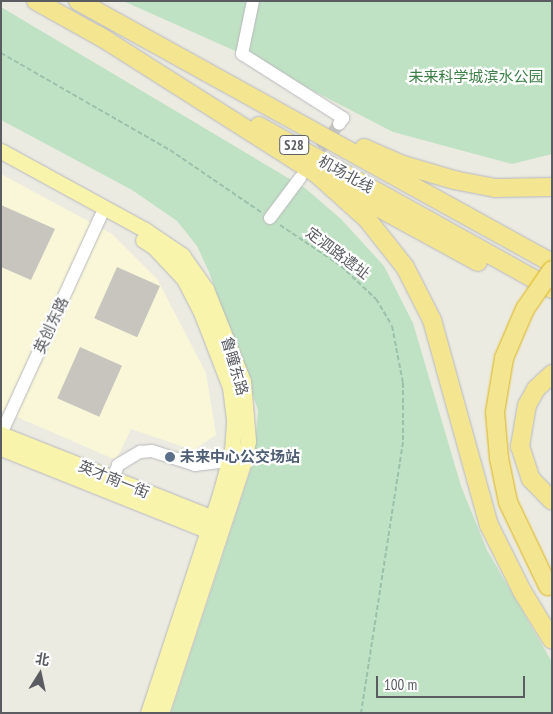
<!DOCTYPE html>
<meta charset="utf-8">
<style>
body{margin:0}
#map{position:relative;width:553px;height:714px;overflow:hidden;background:#ecebe2;font-family:"PT Sans Narrow","Noto Sans SC",sans-serif}
div>[style]{position:absolute}
.commercial>*{inset:0;background:#faf7d8}
.green>*{inset:0;background:#c0e2c4}
.building>*{inset:0;background:#c7c5be;transform-origin:0 0}
.minor-tunnel>*{height:12px;margin-top:-6px;transform-origin:0;background:repeating-linear-gradient(90deg,#c8c7c2 0 12px,transparent 0 18px)}
.path>*{height:2px;margin-top:-1px;transform-origin:0;background:repeating-linear-gradient(90deg,#9ac1aa 0 5px,transparent 0 7.5px)}
.roads{filter:drop-shadow(0 0 1px #b7b8bd) drop-shadow(0 0 1px #b7b8bd)}
.minor>*{height:12px;margin:-6px;padding:0 6px;transform-origin:6px;border-radius:6px;background:#fff}
.major>*{height:15px;margin:-7.5px;padding:0 7.5px;transform-origin:7.5px;border-radius:7.5px;background:#f8f4ab}
.highway>*{height:18px;margin:-9px;padding:0 9px;transform-origin:9px;border-radius:9px;background:#f4e691}
.bridges{filter:drop-shadow(0 0 1px #dbb413) drop-shadow(0 0 1px #dbb413)}
.highway-bridge>*{height:18px;margin:-9px;padding:0 9px;transform-origin:9px;border-radius:9px;background:#f4e691}
.dots>*{width:14px;height:14px;translate:-50% -50%;box-sizing:border-box;border:2px solid #fff;border-radius:50%}
span{translate:-50% -50%;white-space:nowrap;text-align:center;line-height:1.15;-webkit-text-stroke:4.5px #fff;paint-order:stroke}
.shield-label span{padding:1px 4px;background:#fff;border:1px solid;border-radius:4px;-webkit-text-stroke-width:0}
.shield-label{font-size:14px;color:#5a5c61;font-weight:700}
.park-label{font-size:15px;color:#3b7f46}
.street-label{font-size:15px;color:#5a5c61}
.service-label{font-size:15px;color:#4e5e75;font-weight:700}
.left{translate:0 -50%;text-align:left}
.frame{position:absolute;inset:0;border:2px solid #5a5c61;pointer-events:none}
.north{position:absolute;left:15px;top:649px;width:50px;height:50px;-webkit-text-stroke:4px #fff;paint-order:stroke;rotate:10deg;font-size:14px;font-weight:700;line-height:20px;text-align:center;color:#5a5c61}
.north::after{content:'';display:block;margin:auto;width:18px;height:22px;background:#5a5c61;clip-path:polygon(50% 0,100% 100%,50% 72%,0 100%)}
.scale{position:absolute;left:376px;top:676px;width:149px;height:22px;box-sizing:border-box;border:2px solid #5a5c61;border-top:0;padding-left:6px;font-size:15px;line-height:18px;white-space:nowrap;color:#5a5c61;-webkit-text-stroke:4px #fff;paint-order:stroke}
</style>
<div id="map">
<div class="commercial">
<i style="clip-path:polygon(1px 174px,112px 234px,157px 279px,206px 373px,216px 435px,193px 450px,131px 429px,116px 460px,1px 410px)"></i>
</div>
<div class="green">
<i style="clip-path:polygon(123px 1px,552px 1px,552px 154px,512px 164px,393px 132px,242px 54px)"></i>
<i style="clip-path:polygon(1px 7px,305px 188px,341px 219px,384px 266px,413px 323px,461px 486px,487px 550px,552px 662px,552px 713px,171px 713px,254px 460px,258px 410px,209px 272px,197px 246px,177px 221px,132px 190px,1px 120px)"></i>
</div>
<div class="building">
<i style="clip-path:polygon(1px 205px,55px 229px,31px 280px,1px 267px)"></i>
<i style="left:117px;top:267px;width:47px;height:56px;rotate:24deg"></i>
<i style="left:80px;top:347px;width:46px;height:56px;rotate:24deg"></i>
</div>
<div class="minor-tunnel">
<i style="left:310px;top:163px;width:49px;rotate:-53.4deg"></i>
</div>
<div class="path">
<i style="left:1px;top:53px;width:195px;rotate:29.9deg"></i>
<i style="left:170px;top:150px;width:110px;rotate:34.3deg"></i>
<i style="left:280px;top:225px;width:73px;rotate:33.9deg"></i>
<i style="left:341px;top:266px;width:48px;rotate:43.3deg"></i>
<i style="left:376px;top:299px;width:31px;rotate:59deg"></i>
<i style="left:392px;top:326px;width:58px;rotate:79.1deg"></i>
<i style="left:403px;top:383px;width:59px;rotate:90deg"></i>
<i style="left:403px;top:442px;width:274px;rotate:98.8deg"></i>
</div>
<div class="roads">
<div class="minor">
<i style="left:253px;top:1px;width:54px;rotate:101.7deg"></i>
<i style="left:242px;top:54px;width:120px;rotate:32.4deg"></i>
<i style="left:343px;top:118px;width:7px;rotate:124deg"></i>
<i style="left:270px;top:218px;width:50px;rotate:-53.1deg"></i>
<i style="left:1px;top:434px;width:240px;rotate:-65.4deg"></i>
<i style="left:113px;top:479px;width:15px;rotate:-70deg"></i>
<i style="left:118px;top:465px;width:26px;rotate:-31deg"></i>
<i style="left:140px;top:452px;width:12px;rotate:-5deg"></i>
<i style="left:152px;top:451px;width:45px;rotate:18deg"></i>
<i style="left:195px;top:465px;width:34px;rotate:-7deg"></i>
</div>
<div class="major">
<i style="left:1px;top:151px;width:164px;rotate:28.7deg"></i>
<i style="left:145px;top:230px;width:45px;rotate:34deg"></i>
<i style="left:182px;top:255px;width:42px;rotate:54.8deg"></i>
<i style="left:206px;top:289px;width:99px;rotate:68.1deg"></i>
<i style="left:243px;top:381px;width:60px;rotate:85.2deg"></i>
<i style="left:248px;top:441px;width:24px;rotate:102deg"></i>
<i style="left:243px;top:464px;width:262px;rotate:108.2deg"></i>
<i style="left:143px;top:240px;width:13px;rotate:32deg"></i>
<i style="left:154px;top:247px;width:44px;rotate:46.8deg"></i>
<i style="left:184px;top:279px;width:37px;rotate:63deg"></i>
<i style="left:201px;top:312px;width:80px;rotate:68.9deg"></i>
<i style="left:230px;top:387px;width:35px;rotate:83deg"></i>
<i style="left:234px;top:422px;width:28px;rotate:94deg"></i>
<i style="left:232px;top:450px;width:46px;rotate:105.3deg"></i>
<i style="left:220px;top:494px;width:231px;rotate:108.2deg"></i>
<i style="left:1px;top:434px;width:237px;rotate:21.6deg"></i>
<i style="left:1px;top:448px;width:232px;rotate:21.8deg"></i>
</div>
<div class="highway">
<i style="left:36px;top:1px;width:82px;rotate:29.1deg"></i>
<i style="left:78px;top:1px;width:542px;rotate:28.93deg"></i>
<i style="left:98px;top:35px;width:259px;rotate:32.4deg"></i>
<i style="left:317px;top:174px;width:67px;rotate:42deg"></i>
<i style="left:367px;top:219px;width:61px;rotate:51.6deg"></i>
<i style="left:405px;top:267px;width:59px;rotate:63deg"></i>
<i style="left:432px;top:320px;width:213px;rotate:74.5deg"></i>
<i style="left:489px;top:525px;width:74px;rotate:63.4deg"></i>
<i style="left:522px;top:591px;width:57px;rotate:58.5deg"></i>
<i style="left:259px;top:126px;width:335px;rotate:29.1deg"></i>
<i style="left:364px;top:148px;width:43px;rotate:23.6deg"></i>
<i style="left:403px;top:165px;width:53px;rotate:16.4deg"></i>
<i style="left:454px;top:180px;width:42px;rotate:11deg"></i>
<i style="left:495px;top:188px;width:57px;rotate:-1deg"></i>
<i style="left:341px;top:187px;width:156px;rotate:28.7deg"></i>
<i style="left:552px;top:374px;width:22px;rotate:137deg"></i>
<i style="left:536px;top:389px;width:18px;rotate:119deg"></i>
<i style="left:527px;top:405px;width:42px;rotate:99.7deg"></i>
<i style="left:520px;top:446px;width:35px;rotate:72deg"></i>
<i style="left:531px;top:479px;width:30px;rotate:46deg"></i>
</div>
</div>
<div class="bridges">
<div class="highway-bridge">
<i style="left:548px;top:586px;width:93px;rotate:-115.5deg"></i>
<i style="left:508px;top:502px;width:45px;rotate:-101.6deg"></i>
<i style="left:499px;top:458px;width:46px;rotate:-95deg"></i>
<i style="left:495px;top:412px;width:55px;rotate:-80.5deg"></i>
<i style="left:504px;top:358px;width:53px;rotate:-66.8deg"></i>
<i style="left:525px;top:309px;width:47px;rotate:-55.3deg"></i>
</div>
</div>
<div class="dots">
<i style="left:170px;top:457px;background:#5c6f8a"></i>
</div>
<div class="shield-label">
<span style="left:294px;top:145px">S28</span>
</div>
<div class="park-label">
<span style="left:476px;top:77px">未来科学城滨水公园</span>
</div>
<div class="street-label">
<span style="left:346px;top:174px;rotate:29deg">机场北线</span>
<span style="left:338px;top:253px;rotate:37deg">定泗路遗址</span>
<span style="left:51px;top:325px;rotate:-65deg">英创东路</span>
<span style="left:235px;top:366px;rotate:74deg">鲁瞳东路</span>
<span style="left:114px;top:479px;rotate:22deg">英才南一街</span>
</div>
<div class="service-label">
<span class="left" style="left:180px;top:457px">未来中心公交场站</span>
</div>
<div class="frame"></div>
<div class="north">北</div>
<div class="scale">100 m</div>
</div>
